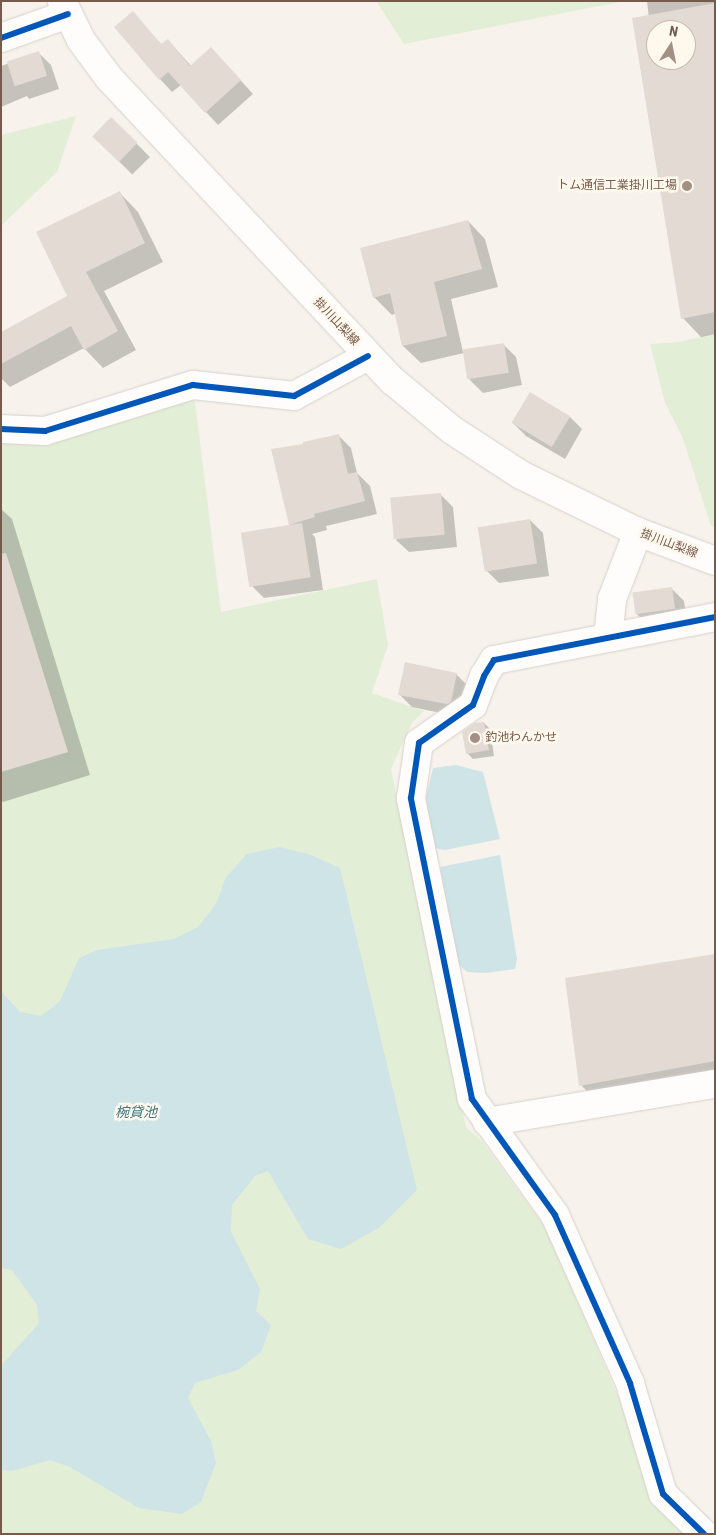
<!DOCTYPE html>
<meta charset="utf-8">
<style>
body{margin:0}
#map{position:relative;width:716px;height:1535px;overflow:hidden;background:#f7f3ec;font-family:"Roboto Condensed","Noto Sans JP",sans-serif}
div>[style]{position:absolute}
.green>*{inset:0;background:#e3eed7}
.water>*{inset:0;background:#cee4e7}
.shadow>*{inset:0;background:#0003;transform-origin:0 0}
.building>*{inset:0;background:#e3dbd3;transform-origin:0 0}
.roads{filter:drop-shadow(0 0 1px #d6d0ca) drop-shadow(0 0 1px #d6d0ca)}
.street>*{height:28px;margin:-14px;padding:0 14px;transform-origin:14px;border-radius:14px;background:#fefdfc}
.secondary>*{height:28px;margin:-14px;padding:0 14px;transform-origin:14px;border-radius:14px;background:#fefdfc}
.cycleway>*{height:6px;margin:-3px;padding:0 3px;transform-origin:3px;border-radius:3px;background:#0057b8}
.dots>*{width:14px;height:14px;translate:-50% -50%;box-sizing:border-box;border:2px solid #fef8ed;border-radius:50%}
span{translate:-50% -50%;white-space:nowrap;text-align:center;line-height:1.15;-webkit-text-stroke:5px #fef8ed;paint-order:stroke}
.poi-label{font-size:12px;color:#755b4c}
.right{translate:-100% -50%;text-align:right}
.left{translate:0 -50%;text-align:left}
.street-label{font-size:12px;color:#755b4c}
.water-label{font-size:14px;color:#467a87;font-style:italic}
.frame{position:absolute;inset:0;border:2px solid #755b4c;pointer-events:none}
.north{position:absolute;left:646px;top:20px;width:50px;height:50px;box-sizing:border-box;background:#fef8ed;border:1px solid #c7b9ad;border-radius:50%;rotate:11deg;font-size:14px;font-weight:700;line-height:20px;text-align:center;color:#755b4c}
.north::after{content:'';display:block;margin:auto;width:18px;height:22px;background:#a29084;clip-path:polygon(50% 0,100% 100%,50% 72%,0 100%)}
</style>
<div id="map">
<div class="green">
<i style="clip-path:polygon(376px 1px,625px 1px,404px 44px)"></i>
<i style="clip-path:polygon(76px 116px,57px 172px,1px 226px,1px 135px)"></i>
<i style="clip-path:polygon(715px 333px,715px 527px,711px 526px,682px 436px,665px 403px,650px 344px,680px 342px)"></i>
<i style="clip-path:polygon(193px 385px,221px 612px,377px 579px,388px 645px,372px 693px,424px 711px,412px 723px,391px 769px,466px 1127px,481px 1140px,547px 1230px,636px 1439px,704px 1534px,1px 1534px,1px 428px)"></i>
</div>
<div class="water">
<i style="clip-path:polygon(456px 765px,483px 772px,500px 839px,445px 850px,434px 848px,426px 798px,433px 768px)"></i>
<i style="clip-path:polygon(280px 847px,311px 855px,340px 868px,417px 1190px,379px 1228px,341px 1249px,308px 1239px,268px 1171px,255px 1176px,232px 1205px,231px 1232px,260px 1289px,256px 1311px,271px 1325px,261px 1352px,238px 1370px,195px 1383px,188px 1398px,211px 1441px,216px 1463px,201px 1502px,182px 1514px,139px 1508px,70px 1467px,50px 1460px,12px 1471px,1px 1470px,1px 1366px,39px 1323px,37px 1305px,12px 1270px,1px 1268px,1px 991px,20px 1012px,41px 1016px,60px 1001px,79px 958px,97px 950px,174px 939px,198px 927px,216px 904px,226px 877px,247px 854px)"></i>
<i style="clip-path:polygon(500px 855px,517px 959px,515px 969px,486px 973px,467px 972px,457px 963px,440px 867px)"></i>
</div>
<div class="shadow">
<i style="clip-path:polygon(evenodd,647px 1px,715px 1px,715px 334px,701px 337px,683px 318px,647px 1px,656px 30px,686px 30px,686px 60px,656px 60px,656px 30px)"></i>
<i style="clip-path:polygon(133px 13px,162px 45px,168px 40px,192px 67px,224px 62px,253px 94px,218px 125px,181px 85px,172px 92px,160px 79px)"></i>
<i style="clip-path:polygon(39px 53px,51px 65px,59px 89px,29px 99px,27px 96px,1px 107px,1px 66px)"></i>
<i style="left:111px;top:118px;width:55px;height:25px;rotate:45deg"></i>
<i style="clip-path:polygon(120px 193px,138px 212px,163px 262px,104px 291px,136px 350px,103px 368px,84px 348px,10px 387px,1px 378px,1px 333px,68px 297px)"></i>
<i style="clip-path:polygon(468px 221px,485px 239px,498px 287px,451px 299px,463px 352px,503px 344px,516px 357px,522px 385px,483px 393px,470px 380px,464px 353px,421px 363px,403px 346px,396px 313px,392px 315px,374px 297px)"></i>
<i style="clip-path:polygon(570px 417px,582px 429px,565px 459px,526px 436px,513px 423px)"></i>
<i style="clip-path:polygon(339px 436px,351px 448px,357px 473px,370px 486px,377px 514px,326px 526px,327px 530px,312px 534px,315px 537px,323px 590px,264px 598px,251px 585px,291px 526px,290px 524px,305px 445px)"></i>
<i style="clip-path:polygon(440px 494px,453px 507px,457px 547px,409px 552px,396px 540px)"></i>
<i style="clip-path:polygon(1px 509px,12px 519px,90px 775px,3px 802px,1px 800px)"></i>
<i style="clip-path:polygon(530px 520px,543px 533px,549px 576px,499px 583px,486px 570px)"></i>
<i style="clip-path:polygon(671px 588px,684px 601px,687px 621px,649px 627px,637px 614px)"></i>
<i style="clip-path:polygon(456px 674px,469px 687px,460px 717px,412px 707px,399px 694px)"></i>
<i style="clip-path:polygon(484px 723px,490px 729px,494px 756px,473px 759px,467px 753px)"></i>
<i style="clip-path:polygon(715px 955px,715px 1083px,599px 1104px,581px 1085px)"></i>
</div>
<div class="building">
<i style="clip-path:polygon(evenodd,715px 3px,715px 312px,681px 319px,632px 18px,715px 3px,656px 30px,686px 30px,686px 60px,656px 60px,656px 30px)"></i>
<i style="clip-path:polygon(133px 11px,161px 44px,168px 39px,190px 66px,211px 47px,241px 80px,205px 113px,168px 72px,159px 80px,114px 27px)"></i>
<i style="left:39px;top:51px;width:26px;height:34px;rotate:72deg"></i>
<i style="left:111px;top:117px;width:37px;height:27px;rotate:44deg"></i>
<i style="clip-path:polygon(120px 191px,145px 243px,86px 272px,118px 331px,84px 350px,71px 326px,1px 364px,1px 332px,67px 296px,36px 232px)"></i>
<i style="clip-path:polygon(468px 220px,482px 269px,434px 282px,447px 336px,402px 346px,390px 293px,373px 298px,360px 248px)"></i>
<i style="left:504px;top:343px;width:30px;height:42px;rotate:81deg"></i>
<i style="left:530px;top:392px;width:47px;height:36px;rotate:31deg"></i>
<i style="clip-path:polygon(339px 434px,348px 474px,357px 472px,365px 501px,314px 514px,315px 517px,289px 525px,271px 449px,303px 444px,303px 442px)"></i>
<i style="left:441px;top:493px;width:42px;height:51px;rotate:85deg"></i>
<i style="left:530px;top:519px;width:45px;height:53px;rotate:81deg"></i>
<i style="left:302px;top:523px;width:55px;height:62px;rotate:81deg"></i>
<i style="clip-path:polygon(6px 553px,68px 752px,1px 772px,1px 554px)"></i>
<i style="left:672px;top:587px;width:22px;height:40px;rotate:82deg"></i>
<i style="clip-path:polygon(405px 662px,457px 673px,451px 702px,447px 704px,398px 695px)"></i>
<i style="clip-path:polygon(484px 722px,489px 750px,466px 754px,462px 732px,474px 723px)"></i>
<i style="clip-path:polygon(715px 954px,715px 1061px,579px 1086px,565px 978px)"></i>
</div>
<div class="roads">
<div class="street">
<i style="left:1px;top:38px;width:71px;rotate:-19.7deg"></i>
<i style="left:1px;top:429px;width:44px;rotate:2.6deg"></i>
<i style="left:45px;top:431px;width:155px;rotate:-17.3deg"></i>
<i style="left:193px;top:385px;width:102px;rotate:6.2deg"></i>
<i style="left:294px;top:396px;width:84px;rotate:-28.4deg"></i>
<i style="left:608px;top:638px;width:39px;rotate:-84deg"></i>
<i style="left:612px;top:599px;width:72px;rotate:-68.8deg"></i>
<i style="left:487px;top:1122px;width:231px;rotate:-9.5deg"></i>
<i style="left:704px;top:1534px;width:57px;rotate:-135.7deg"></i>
<i style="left:663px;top:1494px;width:116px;rotate:-106.6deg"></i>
<i style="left:630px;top:1383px;width:184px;rotate:-114.1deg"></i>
<i style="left:555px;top:1215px;width:143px;rotate:-125.6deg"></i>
<i style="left:472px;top:1099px;width:307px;rotate:-101.5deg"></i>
<i style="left:411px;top:798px;width:56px;rotate:-81.7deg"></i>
<i style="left:419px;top:743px;width:66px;rotate:-35.1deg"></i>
<i style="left:473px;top:705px;width:31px;rotate:-69deg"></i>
<i style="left:484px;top:676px;width:19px;rotate:-58deg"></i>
<i style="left:494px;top:660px;width:225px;rotate:-11deg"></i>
</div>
<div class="secondary">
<i style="left:62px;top:1px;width:43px;rotate:64deg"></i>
<i style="left:81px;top:40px;width:47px;rotate:53.6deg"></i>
<i style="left:109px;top:78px;width:415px;rotate:46.9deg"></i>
<i style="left:393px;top:381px;width:77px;rotate:39.7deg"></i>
<i style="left:452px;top:430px;width:82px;rotate:33.1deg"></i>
<i style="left:521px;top:475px;width:130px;rotate:26deg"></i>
<i style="left:638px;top:532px;width:82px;rotate:20.6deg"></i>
</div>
</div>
<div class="cycleway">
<i style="left:1px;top:38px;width:71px;rotate:-19.7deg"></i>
<i style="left:1px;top:429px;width:44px;rotate:2.6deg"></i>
<i style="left:45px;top:431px;width:155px;rotate:-17.3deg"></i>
<i style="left:193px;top:385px;width:102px;rotate:6.2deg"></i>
<i style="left:294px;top:396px;width:84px;rotate:-28.4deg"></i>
<i style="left:704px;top:1534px;width:57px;rotate:-135.7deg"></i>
<i style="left:663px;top:1494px;width:116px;rotate:-106.6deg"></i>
<i style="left:630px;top:1383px;width:184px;rotate:-114.1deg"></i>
<i style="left:555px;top:1215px;width:143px;rotate:-125.6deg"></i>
<i style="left:472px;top:1099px;width:307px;rotate:-101.5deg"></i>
<i style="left:411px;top:798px;width:56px;rotate:-81.7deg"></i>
<i style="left:419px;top:743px;width:66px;rotate:-35.1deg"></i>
<i style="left:473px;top:705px;width:31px;rotate:-69deg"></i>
<i style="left:484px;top:676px;width:19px;rotate:-58deg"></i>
<i style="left:494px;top:660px;width:225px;rotate:-11deg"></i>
</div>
<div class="dots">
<i style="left:687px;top:186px;background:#a29084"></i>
<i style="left:475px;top:738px;background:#a29084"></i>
</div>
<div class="poi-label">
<span class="right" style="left:677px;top:186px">トム通信工業掛川工場</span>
<span class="left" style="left:485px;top:738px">釣池わんかせ</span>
</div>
<div class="street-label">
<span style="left:336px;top:322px;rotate:47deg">掛川山梨線</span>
<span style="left:669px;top:544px;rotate:21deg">掛川山梨線</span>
</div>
<div class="water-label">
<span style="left:136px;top:1112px">椀貸池</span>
</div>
<div class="frame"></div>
<div class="north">N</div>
</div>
